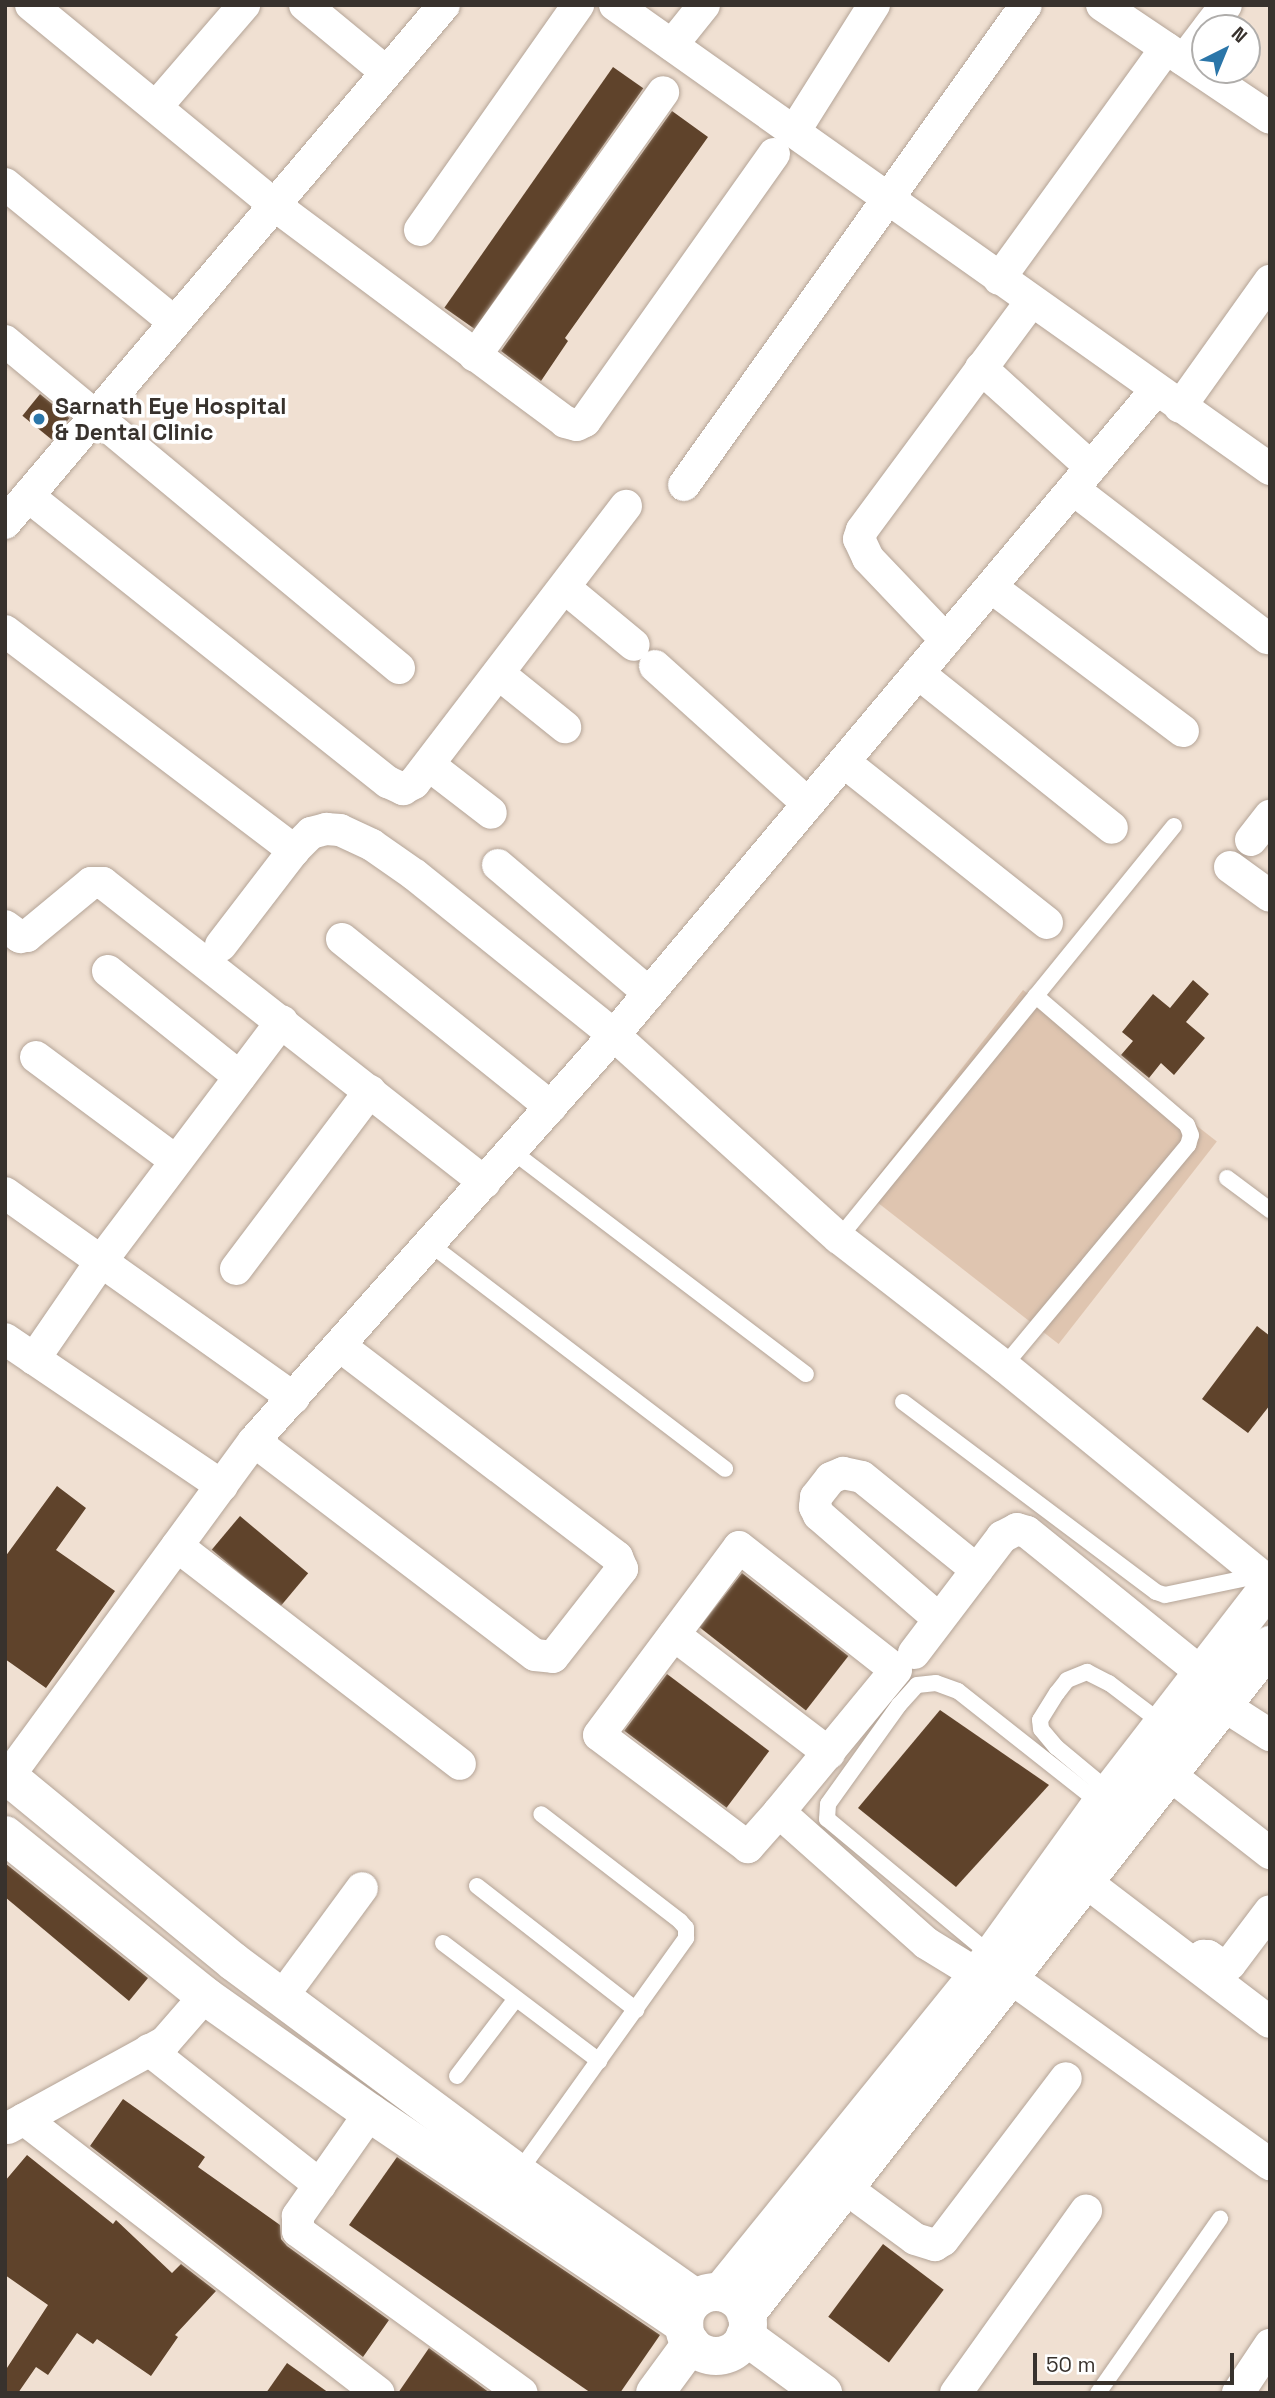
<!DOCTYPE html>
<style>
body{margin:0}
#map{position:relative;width:1275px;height:2398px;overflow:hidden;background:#f0e0d2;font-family:"Space Grotesk",sans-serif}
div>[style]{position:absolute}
.green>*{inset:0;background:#dfc5b0;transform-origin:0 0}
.building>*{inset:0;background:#5f432b;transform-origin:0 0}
.roads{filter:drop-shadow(0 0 2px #b4a497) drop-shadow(0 0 2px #b4a497)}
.lane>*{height:16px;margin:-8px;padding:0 8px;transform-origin:8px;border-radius:8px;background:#fff}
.street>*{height:32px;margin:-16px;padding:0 16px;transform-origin:16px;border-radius:16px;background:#fff}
.secondary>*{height:38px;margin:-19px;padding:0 19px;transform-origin:19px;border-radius:19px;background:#fff}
.secondary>.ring{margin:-19px;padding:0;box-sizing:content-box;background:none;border:38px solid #fff;border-radius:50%}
.dots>*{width:19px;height:19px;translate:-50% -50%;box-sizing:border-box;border:4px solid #fff;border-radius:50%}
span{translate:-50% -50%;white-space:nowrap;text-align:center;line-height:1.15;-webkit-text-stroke:7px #fff;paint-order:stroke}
.poi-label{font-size:23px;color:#38322d;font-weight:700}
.left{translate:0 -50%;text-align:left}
.frame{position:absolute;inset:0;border:7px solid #38322d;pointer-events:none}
.north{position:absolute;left:1191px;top:14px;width:70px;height:70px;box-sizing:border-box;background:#fff;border:2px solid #afadab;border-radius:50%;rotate:43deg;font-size:19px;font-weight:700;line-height:28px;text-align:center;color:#38322d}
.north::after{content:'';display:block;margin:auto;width:24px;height:32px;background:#2b76a9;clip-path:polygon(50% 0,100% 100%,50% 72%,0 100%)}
.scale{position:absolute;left:1033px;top:2353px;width:201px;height:32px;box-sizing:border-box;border:4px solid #38322d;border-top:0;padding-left:9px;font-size:21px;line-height:24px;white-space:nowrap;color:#38322d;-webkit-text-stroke:5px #fff;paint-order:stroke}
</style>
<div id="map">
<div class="green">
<i style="left:1023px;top:990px;width:246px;height:257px;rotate:38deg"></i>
</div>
<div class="building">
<i style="left:613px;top:67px;width:37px;height:294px;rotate:35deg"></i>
<i style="clip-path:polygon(672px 111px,708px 137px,565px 338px,568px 341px,541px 381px,501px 351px)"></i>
<i style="left:40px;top:394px;width:38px;height:28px;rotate:39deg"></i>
<i style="clip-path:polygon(1193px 980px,1209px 994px,1186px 1022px,1205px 1038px,1174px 1075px,1161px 1063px,1149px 1078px,1121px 1055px,1133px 1041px,1122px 1032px,1153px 994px,1170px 1008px)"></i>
<i style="clip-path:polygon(1257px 1326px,1270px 1336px,1270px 1405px,1248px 1433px,1202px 1399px)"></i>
<i style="clip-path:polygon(57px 1486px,86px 1508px,56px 1550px,115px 1591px,46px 1688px,5px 1659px,5px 1557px)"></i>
<i style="left:240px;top:1516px;width:89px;height:44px;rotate:40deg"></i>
<i style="left:742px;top:1573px;width:135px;height:69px;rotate:38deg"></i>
<i style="left:667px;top:1674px;width:128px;height:71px;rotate:37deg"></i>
<i style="clip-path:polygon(940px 1710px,1049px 1785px,956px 1887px,858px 1808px)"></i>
<i style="clip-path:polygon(5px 1863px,148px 1978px,129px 2001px,5px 1897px)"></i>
<i style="clip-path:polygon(123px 2099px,205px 2157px,198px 2167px,280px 2225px,281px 2239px,287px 2246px,389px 2320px,363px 2357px,90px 2146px)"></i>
<i style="clip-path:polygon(27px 2155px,113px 2224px,116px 2220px,172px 2273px,181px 2264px,216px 2291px,175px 2335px,178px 2337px,151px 2376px,97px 2339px,93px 2344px,77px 2333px,48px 2375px,36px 2367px,18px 2393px,5px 2393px,5px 2371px,48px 2305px,5px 2275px,5px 2181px)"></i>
<i style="clip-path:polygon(397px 2157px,660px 2335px,620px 2393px,591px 2393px,349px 2225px)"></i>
<i style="left:883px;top:2244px;width:76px;height:91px;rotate:37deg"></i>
<i style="clip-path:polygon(429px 2348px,490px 2393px,398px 2393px)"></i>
<i style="clip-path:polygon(287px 2363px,329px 2393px,266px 2393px)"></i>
</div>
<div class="roads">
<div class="lane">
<i style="left:512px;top:1151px;width:369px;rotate:37.2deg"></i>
<i style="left:1227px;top:1178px;width:54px;rotate:36.7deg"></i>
<i style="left:839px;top:1238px;width:531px;rotate:-50.89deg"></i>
<i style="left:430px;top:1244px;width:371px;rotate:37.3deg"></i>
<i style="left:1004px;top:1366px;width:288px;rotate:-50.2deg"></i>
<i style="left:1188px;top:1145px;width:10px;rotate:-73deg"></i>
<i style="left:1191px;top:1135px;width:11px;rotate:-112deg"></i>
<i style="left:1187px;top:1125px;width:199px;rotate:-139.5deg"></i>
<i style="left:903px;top:1402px;width:316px;rotate:36.9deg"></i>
<i style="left:1156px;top:1592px;width:9px;rotate:18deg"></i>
<i style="left:1165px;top:1595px;width:98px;rotate:-11.8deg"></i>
<i style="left:1110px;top:1792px;width:70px;rotate:-140.2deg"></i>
<i style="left:1056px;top:1747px;width:23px;rotate:-130deg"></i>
<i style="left:1041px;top:1729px;width:9px;rotate:-96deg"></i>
<i style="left:1040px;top:1720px;width:32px;rotate:-58deg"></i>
<i style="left:1057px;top:1693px;width:16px;rotate:-52deg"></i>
<i style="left:1067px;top:1680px;width:22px;rotate:-22deg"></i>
<i style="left:1087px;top:1672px;width:25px;rotate:27deg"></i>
<i style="left:1109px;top:1683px;width:68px;rotate:37.2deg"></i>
<i style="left:477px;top:1886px;width:202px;rotate:37.9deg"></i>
<i style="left:443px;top:1943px;width:196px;rotate:37.1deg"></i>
<i style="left:991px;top:1955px;width:213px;rotate:-140.3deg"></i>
<i style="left:827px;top:1819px;width:15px;rotate:-86deg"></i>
<i style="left:828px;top:1804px;width:122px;rotate:-54.4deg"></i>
<i style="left:899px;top:1705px;width:27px;rotate:-48deg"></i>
<i style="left:917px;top:1685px;width:19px;rotate:-6deg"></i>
<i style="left:936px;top:1683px;width:23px;rotate:20deg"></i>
<i style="left:958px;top:1691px;width:182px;rotate:38.3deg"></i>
<i style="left:457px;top:2076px;width:96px;rotate:-52.7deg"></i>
<i style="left:518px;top:2173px;width:289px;rotate:-54.4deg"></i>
<i style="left:686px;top:1938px;width:10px;rotate:-90deg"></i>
<i style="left:686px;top:1928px;width:9px;rotate:-131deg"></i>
<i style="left:680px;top:1921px;width:175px;rotate:-142.4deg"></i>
<i style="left:1098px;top:2393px;width:213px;rotate:-55deg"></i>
</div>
<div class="street">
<i style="left:31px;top:5px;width:313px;rotate:39.4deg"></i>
<i style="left:273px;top:204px;width:364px;rotate:36.7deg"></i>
<i style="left:565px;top:422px;width:12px;rotate:14deg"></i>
<i style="left:577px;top:425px;width:9px;rotate:-27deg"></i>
<i style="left:585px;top:421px;width:327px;rotate:-54.7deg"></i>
<i style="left:305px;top:5px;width:105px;rotate:39.6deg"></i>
<i style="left:615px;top:5px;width:803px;rotate:35.31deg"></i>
<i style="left:1102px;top:5px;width:202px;rotate:33.9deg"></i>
<i style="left:1208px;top:28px;width:29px;rotate:-52deg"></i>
<i style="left:672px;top:45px;width:51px;rotate:-51.3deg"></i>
<i style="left:1184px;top:60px;width:35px;rotate:-53deg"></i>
<i style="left:156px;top:107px;width:135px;rotate:-49.2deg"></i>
<i style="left:794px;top:132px;width:150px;rotate:-57.8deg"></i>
<i style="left:5px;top:184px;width:218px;rotate:39.2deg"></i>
<i style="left:420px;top:230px;width:275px;rotate:-54.9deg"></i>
<i style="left:999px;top:279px;width:285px;rotate:-54.1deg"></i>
<i style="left:5px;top:341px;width:512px;rotate:39.69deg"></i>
<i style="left:475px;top:356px;width:324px;rotate:-54.5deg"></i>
<i style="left:981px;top:368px;width:148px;rotate:42deg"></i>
<i style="left:1180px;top:407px;width:155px;rotate:-54.5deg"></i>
<i style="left:684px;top:485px;width:589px;rotate:-54.53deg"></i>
<i style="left:1073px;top:489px;width:245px;rotate:37.5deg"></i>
<i style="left:28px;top:496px;width:460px;rotate:38.5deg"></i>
<i style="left:388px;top:782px;width:17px;rotate:25deg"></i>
<i style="left:403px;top:789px;width:13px;rotate:-29deg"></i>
<i style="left:414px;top:783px;width:349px;rotate:-52.6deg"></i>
<i style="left:5px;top:523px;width:679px;rotate:-49.72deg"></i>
<i style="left:991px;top:587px;width:240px;rotate:36.9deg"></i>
<i style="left:565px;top:588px;width:89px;rotate:39.6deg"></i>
<i style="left:5px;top:631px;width:363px;rotate:37.2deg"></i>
<i style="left:294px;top:850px;width:120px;rotate:127.5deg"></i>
<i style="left:946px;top:640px;width:113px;rotate:-133.6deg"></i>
<i style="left:868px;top:558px;width:21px;rotate:-115deg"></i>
<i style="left:859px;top:539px;width:9px;rotate:-72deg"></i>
<i style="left:862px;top:530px;width:284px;rotate:-53.5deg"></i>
<i style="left:655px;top:666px;width:206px;rotate:42deg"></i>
<i style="left:918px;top:673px;width:248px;rotate:38.6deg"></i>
<i style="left:499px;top:674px;width:85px;rotate:38.8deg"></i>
<i style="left:844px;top:762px;width:259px;rotate:38.4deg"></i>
<i style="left:429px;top:765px;width:78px;rotate:37.7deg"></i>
<i style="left:1251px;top:840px;width:31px;rotate:-52deg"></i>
<i style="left:294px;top:850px;width:24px;rotate:-45deg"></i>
<i style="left:311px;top:833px;width:16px;rotate:-15deg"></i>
<i style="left:326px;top:829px;width:14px;rotate:4deg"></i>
<i style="left:340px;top:830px;width:35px;rotate:25deg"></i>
<i style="left:372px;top:845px;width:52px;rotate:34.9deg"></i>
<i style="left:415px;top:875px;width:255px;rotate:38.8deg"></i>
<i style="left:614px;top:1035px;width:303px;rotate:42.1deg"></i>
<i style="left:839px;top:1238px;width:209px;rotate:37.8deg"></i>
<i style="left:1004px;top:1366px;width:343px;rotate:39.2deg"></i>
<i style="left:498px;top:865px;width:198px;rotate:40.3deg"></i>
<i style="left:1230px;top:867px;width:49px;rotate:35.9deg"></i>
<i style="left:5px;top:926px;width:19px;rotate:36deg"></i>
<i style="left:20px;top:937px;width:7px;rotate:-8deg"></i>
<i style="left:27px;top:936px;width:83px;rotate:-39.6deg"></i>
<i style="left:91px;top:883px;width:12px"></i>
<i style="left:103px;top:883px;width:485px;rotate:38.1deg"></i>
<i style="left:342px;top:939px;width:268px;rotate:38.8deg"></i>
<i style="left:108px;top:971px;width:169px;rotate:38.8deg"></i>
<i style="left:36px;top:1057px;width:174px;rotate:36.6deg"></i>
<i style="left:5px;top:1193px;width:354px;rotate:35.4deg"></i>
<i style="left:236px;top:1269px;width:223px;rotate:-53deg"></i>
<i style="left:5px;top:1339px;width:262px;rotate:34.1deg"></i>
<i style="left:34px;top:1359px;width:120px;rotate:-55.5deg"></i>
<i style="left:102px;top:1260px;width:299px;rotate:-53deg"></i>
<i style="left:254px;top:1441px;width:353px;rotate:37.3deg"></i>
<i style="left:535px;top:1655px;width:18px;rotate:6deg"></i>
<i style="left:553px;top:1657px;width:112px;rotate:-51.9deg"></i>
<i style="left:622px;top:1569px;width:13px;rotate:-113deg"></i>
<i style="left:617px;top:1557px;width:348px;rotate:-142.7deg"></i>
<i style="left:177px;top:1546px;width:357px;rotate:37.6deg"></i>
<i style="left:939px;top:1619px;width:159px;rotate:-139.1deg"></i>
<i style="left:819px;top:1515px;width:9px;rotate:-117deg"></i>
<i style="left:815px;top:1507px;width:10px;rotate:-84deg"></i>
<i style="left:816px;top:1497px;width:24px;rotate:-52deg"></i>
<i style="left:831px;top:1478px;width:13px;rotate:-23deg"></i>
<i style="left:843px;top:1473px;width:19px;rotate:12deg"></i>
<i style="left:862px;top:1477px;width:148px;rotate:39deg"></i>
<i style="left:674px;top:1635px;width:195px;rotate:37.3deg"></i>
<i style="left:914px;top:1653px;width:146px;rotate:-52.8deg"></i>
<i style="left:1002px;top:1537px;width:17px;rotate:-28deg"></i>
<i style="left:1017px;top:1529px;width:10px;rotate:17deg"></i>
<i style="left:1027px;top:1532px;width:226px;rotate:38.9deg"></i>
<i style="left:1223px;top:1705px;width:56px;rotate:32.6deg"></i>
<i style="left:1170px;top:1775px;width:127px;rotate:38deg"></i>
<i style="left:5px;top:1781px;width:421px;rotate:-53.8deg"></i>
<i style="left:254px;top:1441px;width:543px;rotate:-48.44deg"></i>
<i style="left:614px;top:1035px;width:842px;rotate:-49.96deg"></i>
<i style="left:779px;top:1812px;width:47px;rotate:131.5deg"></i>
<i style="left:748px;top:1847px;width:186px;rotate:-143.1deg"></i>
<i style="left:599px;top:1735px;width:234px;rotate:-53.3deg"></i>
<i style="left:739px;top:1547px;width:199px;rotate:38.1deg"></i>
<i style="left:896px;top:1670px;width:184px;rotate:129.5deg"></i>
<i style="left:779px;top:1812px;width:197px;rotate:41.7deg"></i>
<i style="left:926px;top:1943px;width:61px;rotate:31.6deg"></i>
<i style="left:1086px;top:1882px;width:231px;rotate:37.3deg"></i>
<i style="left:1195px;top:1963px;width:11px;rotate:-41deg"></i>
<i style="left:1203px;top:1956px;width:5px"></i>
<i style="left:1208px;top:1956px;width:14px;rotate:34deg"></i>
<i style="left:1220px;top:1964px;width:10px"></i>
<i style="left:1230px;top:1964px;width:66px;rotate:-53deg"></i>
<i style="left:1011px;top:1978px;width:319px;rotate:35.7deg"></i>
<i style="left:282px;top:1997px;width:135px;rotate:-53.7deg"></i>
<i style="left:149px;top:2050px;width:218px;rotate:38.3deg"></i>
<i style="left:370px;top:2113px;width:126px;rotate:125deg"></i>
<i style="left:298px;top:2216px;width:15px;rotate:90deg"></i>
<i style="left:298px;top:2231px;width:276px;rotate:35.9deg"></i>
<i style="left:24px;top:2119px;width:448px;rotate:37.7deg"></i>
<i style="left:8px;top:2128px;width:179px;rotate:-28.7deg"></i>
<i style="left:165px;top:2042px;width:61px;rotate:-49deg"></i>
<i style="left:847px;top:2189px;width:84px;rotate:36.3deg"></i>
<i style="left:915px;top:2239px;width:21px;rotate:17deg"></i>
<i style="left:935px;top:2245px;width:9px;rotate:-32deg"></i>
<i style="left:943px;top:2240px;width:203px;rotate:-52.8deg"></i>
<i style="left:956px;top:2393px;width:224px;rotate:-54.5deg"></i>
<i style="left:1238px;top:2393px;width:58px;rotate:-56.3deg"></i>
</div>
<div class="secondary">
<i style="left:5px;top:1774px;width:296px;rotate:39.4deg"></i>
<i style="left:234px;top:1962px;width:354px;rotate:36.6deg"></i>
<i style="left:518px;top:2173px;width:217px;rotate:35.2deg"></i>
<i style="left:5px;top:1835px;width:257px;rotate:38.8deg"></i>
<i style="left:205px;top:1996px;width:202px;rotate:35.3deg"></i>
<i style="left:370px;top:2113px;width:379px;rotate:34deg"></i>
<i style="left:721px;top:2292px;width:408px;rotate:-51deg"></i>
<i style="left:978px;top:1975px;width:211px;rotate:-54.3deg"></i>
<i style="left:1101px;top:1804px;width:277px;rotate:-52.3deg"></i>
<i class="ring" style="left:684px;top:2292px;width:26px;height:26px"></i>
<i style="left:746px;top:2314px;width:850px;rotate:-51.93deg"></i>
<i style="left:745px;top:2336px;width:97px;rotate:36.2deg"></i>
<i style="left:655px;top:2393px;width:61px;rotate:-53.7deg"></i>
</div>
</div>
<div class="dots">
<i style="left:39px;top:419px;background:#2b76a9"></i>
</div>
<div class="poi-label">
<span class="left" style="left:55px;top:419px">Sarnath Eye Hospital<br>&amp; Dental Clinic</span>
</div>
<div class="frame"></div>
<div class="north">N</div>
<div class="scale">50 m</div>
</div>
